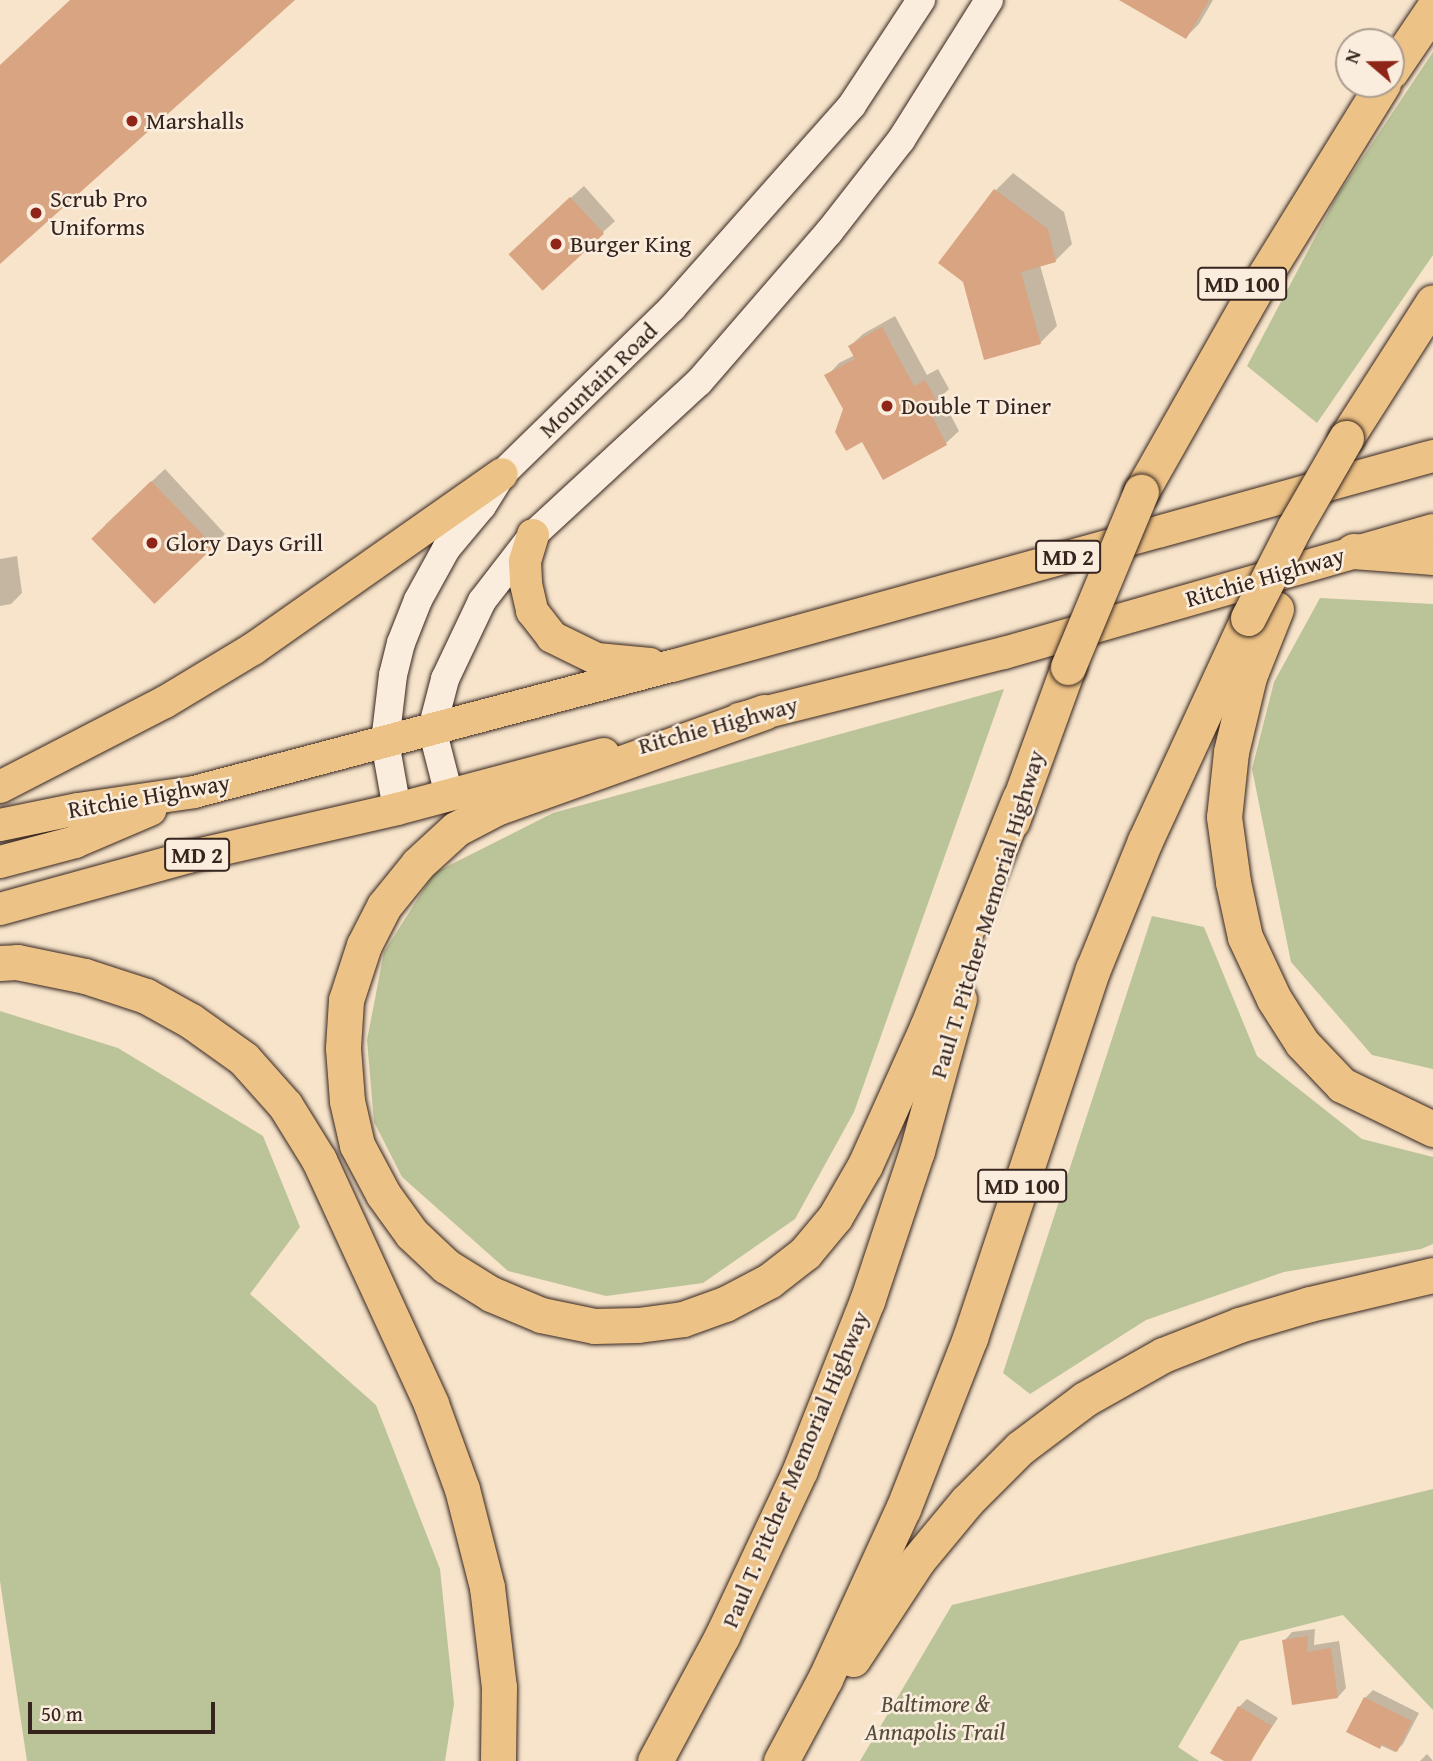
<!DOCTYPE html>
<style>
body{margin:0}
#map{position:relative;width:1433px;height:1761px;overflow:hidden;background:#f7e4cb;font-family:"Gentium Book Plus",serif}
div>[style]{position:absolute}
.green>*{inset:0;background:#bbc498}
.shadow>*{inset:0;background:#0003}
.building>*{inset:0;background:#d9a481;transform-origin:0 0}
.roads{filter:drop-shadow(0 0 2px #36251e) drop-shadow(0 0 2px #36251e)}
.secondary>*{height:28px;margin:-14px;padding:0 14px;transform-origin:14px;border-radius:14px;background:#faeddd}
.primary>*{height:32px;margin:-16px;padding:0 16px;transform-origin:16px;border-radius:16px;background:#ecc286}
.motorway>*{height:35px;margin:-17.5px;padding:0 17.5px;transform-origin:17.5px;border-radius:17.5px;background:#ecc286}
.bridges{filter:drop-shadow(0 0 2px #36251e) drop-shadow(0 0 2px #36251e)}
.motorway-bridge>*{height:35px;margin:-17.5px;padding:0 17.5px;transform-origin:17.5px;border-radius:17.5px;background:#ecc286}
.dots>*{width:19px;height:19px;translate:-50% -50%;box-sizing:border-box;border:4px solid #faeddd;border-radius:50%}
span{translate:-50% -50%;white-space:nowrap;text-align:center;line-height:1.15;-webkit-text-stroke:5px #faeddd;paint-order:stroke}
.shield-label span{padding:2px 5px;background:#faeddd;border:2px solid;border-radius:5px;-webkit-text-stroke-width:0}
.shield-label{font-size:23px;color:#36251e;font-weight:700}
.poi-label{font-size:24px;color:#36251e}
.left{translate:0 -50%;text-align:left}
.street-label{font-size:24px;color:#36251e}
.park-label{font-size:24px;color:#574d3c;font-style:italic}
.north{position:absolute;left:1335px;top:28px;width:70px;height:70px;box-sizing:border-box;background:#faeddd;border:2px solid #ac9d91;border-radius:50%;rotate:290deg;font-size:19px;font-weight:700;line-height:28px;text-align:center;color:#36251e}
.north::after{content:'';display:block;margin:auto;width:24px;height:32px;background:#8f2418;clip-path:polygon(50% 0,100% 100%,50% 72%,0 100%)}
.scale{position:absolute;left:28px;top:1702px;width:187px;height:32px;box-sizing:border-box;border:4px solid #36251e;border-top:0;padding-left:9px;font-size:21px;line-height:24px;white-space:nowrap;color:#36251e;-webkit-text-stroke:5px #faeddd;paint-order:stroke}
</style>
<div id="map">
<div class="green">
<i style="clip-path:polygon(1433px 52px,1433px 255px,1317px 423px,1247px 366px,1337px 196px)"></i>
<i style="clip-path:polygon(1320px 598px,1433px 604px,1433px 1069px,1372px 1055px,1291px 962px,1252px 769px,1274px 682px)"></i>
<i style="clip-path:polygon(1004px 689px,854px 1112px,795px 1219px,703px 1283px,606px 1296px,508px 1271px,402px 1177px,374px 1122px,367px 1040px,384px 952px,434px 873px,553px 813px)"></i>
<i style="clip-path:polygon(1152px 916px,1204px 927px,1257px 1056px,1362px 1139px,1433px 1157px,1433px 1244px,1421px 1249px,1284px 1272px,1146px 1320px,1030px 1394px,1003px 1373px)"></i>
<i style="clip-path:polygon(0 1011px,118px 1048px,263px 1136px,300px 1227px,250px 1294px,376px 1405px,440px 1569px,454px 1704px,445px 1761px,27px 1761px,0 1581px)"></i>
<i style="clip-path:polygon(1433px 1489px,1433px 1710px,1343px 1615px,1240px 1641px,1178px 1747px,1199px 1761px,860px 1761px,952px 1605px)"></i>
</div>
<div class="shadow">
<i style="clip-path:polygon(1145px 0,1213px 0,1199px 24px,1186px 37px)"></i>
<i style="clip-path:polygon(1013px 173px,1064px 212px,1072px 244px,1055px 261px,1040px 265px,1057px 326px,1040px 343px,940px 263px,996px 190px)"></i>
<i style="clip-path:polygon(584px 186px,615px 221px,602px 233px,523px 241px)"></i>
<i style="clip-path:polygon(895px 316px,927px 375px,938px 369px,949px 389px,941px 397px,959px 431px,946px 443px,883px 478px,827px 376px,839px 363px,855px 355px,850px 346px,863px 334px)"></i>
<i style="clip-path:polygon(165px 469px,225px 534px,213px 546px,105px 525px)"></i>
<i style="clip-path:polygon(17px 556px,22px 593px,11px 604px,0 606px,0 559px)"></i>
<i style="clip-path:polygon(1315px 1629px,1314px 1645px,1339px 1641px,1346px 1688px,1338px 1697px,1284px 1641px,1292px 1632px)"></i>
<i style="clip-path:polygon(1373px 1690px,1419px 1713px,1403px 1744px,1395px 1752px,1349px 1731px,1365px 1698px)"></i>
<i style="clip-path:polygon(1247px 1699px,1278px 1718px,1252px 1757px,1247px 1761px,1227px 1761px,1239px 1707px)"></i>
<i style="clip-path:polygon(1427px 1754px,1433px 1761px,1420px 1761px)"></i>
</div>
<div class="building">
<i style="clip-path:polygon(70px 0,295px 0,0 264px,0 65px)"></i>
<i style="clip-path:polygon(1119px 0,1209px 0,1186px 39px)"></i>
<i style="clip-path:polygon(994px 189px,1048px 229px,1056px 262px,1021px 272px,1041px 344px,984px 360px,963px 282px,938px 263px)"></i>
<i style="left:570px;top:197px;width:50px;height:84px;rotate:47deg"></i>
<i style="clip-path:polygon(882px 327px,914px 386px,925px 380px,938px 403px,928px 408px,947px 445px,883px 480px,862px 442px,846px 451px,835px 432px,843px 409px,824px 375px,855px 359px,848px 346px)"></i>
<i style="left:151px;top:481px;width:91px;height:83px;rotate:46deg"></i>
<i style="clip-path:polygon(1308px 1636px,1307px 1652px,1331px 1648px,1338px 1698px,1292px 1705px,1282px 1640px)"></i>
<i style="clip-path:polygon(1364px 1697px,1412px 1721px,1397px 1752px,1382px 1744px,1380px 1749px,1346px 1732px)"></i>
<i style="clip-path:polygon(1238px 1706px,1272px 1726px,1251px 1761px,1224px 1761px,1210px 1753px)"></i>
</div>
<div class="roads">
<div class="secondary">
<i style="left:449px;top:795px;width:68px;rotate:-104.4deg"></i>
<i style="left:432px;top:729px;width:52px;rotate:-75.4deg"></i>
<i style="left:445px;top:679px;width:86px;rotate:-64.6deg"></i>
<i style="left:482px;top:601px;width:83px;rotate:-52.3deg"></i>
<i style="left:533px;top:535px;width:226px;rotate:-42.7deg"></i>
<i style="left:699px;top:382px;width:198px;rotate:-49.1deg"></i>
<i style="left:829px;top:232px;width:117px;rotate:-52deg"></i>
<i style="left:901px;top:140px;width:165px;rotate:-57.8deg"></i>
<i style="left:397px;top:809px;width:68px;rotate:-100.2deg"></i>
<i style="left:385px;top:742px;width:67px;rotate:-83.2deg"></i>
<i style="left:393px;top:675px;width:33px;rotate:-76deg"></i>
<i style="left:401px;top:643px;width:46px;rotate:-68.4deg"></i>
<i style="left:418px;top:600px;width:58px;rotate:-61.2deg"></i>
<i style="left:446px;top:549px;width:56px;rotate:-50.1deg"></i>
<i style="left:482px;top:506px;width:38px;rotate:-58deg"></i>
<i style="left:502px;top:474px;width:238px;rotate:-44.3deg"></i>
<i style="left:672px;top:308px;width:271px;rotate:-48.4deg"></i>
<i style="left:852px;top:105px;width:126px;rotate:-56.7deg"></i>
</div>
<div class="primary">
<i style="left:533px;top:535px;width:28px;rotate:107deg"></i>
<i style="left:525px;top:562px;width:22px;rotate:87deg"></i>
<i style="left:526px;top:584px;width:28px;rotate:77deg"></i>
<i style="left:532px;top:611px;width:33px;rotate:52deg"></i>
<i style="left:552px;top:637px;width:50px;rotate:26.1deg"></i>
<i style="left:597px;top:659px;width:53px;rotate:5.4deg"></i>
<i style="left:739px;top:719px;width:273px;rotate:-14deg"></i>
<i style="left:1004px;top:653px;width:446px;rotate:-16deg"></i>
<i style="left:0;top:787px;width:186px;rotate:-27.3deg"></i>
<i style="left:165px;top:702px;width:103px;rotate:-31.1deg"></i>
<i style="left:253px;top:649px;width:304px;rotate:-35.1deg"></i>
<i style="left:0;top:825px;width:80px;rotate:-11.6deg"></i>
<i style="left:78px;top:809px;width:117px;rotate:-8.3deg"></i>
<i style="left:194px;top:792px;width:494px;rotate:-14.8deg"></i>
<i style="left:672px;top:666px;width:789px;rotate:-15.43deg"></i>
<i style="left:0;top:862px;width:78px;rotate:-14.9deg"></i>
<i style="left:75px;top:842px;width:82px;rotate:-23.1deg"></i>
<i style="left:0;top:909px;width:199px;rotate:-15.4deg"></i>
<i style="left:192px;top:856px;width:210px;rotate:-12.9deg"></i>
<i style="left:397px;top:809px;width:214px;rotate:-14.9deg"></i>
</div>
<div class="motorway">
<i style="left:1391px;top:71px;width:75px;rotate:-55.9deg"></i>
<i style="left:1346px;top:438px;width:161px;rotate:-57.4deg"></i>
<i style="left:1141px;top:492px;width:222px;rotate:-60.5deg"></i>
<i style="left:1250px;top:299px;width:253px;rotate:-58.3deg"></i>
<i style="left:1353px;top:551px;width:80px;rotate:4.3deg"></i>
<i style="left:1276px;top:609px;width:73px;rotate:111.7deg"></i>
<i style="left:1249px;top:677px;width:77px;rotate:103.5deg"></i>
<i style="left:1231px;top:752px;width:65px;rotate:96.1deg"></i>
<i style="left:1224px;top:817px;width:66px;rotate:82.1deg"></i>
<i style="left:1233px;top:882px;width:56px;rotate:77.7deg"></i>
<i style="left:1245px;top:937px;width:68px;rotate:64.9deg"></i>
<i style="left:1274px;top:999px;width:52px;rotate:57.5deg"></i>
<i style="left:1302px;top:1043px;width:58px;rotate:46.4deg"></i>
<i style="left:1342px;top:1085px;width:101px;rotate:25.8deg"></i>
<i style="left:764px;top:712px;width:282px;rotate:160.3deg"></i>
<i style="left:498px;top:807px;width:47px;rotate:152.4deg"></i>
<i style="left:456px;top:829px;width:52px;rotate:137.4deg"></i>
<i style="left:418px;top:864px;width:54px;rotate:129deg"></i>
<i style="left:384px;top:906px;width:44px;rotate:117.1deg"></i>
<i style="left:364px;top:945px;width:58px;rotate:108.1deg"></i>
<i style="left:346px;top:1000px;width:48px;rotate:93.6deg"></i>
<i style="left:343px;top:1048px;width:53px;rotate:85.7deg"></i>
<i style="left:347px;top:1101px;width:45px;rotate:77.2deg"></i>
<i style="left:357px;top:1145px;width:55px;rotate:62deg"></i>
<i style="left:383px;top:1194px;width:49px;rotate:54.1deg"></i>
<i style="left:412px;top:1234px;width:47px;rotate:43.3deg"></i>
<i style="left:446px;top:1266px;width:53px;rotate:31.9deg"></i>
<i style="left:491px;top:1294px;width:54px;rotate:22.8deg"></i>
<i style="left:541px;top:1315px;width:54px;rotate:11.7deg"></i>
<i style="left:594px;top:1326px;width:44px;rotate:-1.3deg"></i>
<i style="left:638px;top:1325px;width:45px;rotate:-7.6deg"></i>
<i style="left:683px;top:1319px;width:45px;rotate:-19.7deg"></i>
<i style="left:725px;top:1304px;width:50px;rotate:-27.6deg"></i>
<i style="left:769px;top:1281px;width:46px;rotate:-37.9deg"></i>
<i style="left:805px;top:1253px;width:47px;rotate:-50.2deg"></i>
<i style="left:835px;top:1217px;width:60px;rotate:-60deg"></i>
<i style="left:865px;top:1165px;width:151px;rotate:-65.8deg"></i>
<i style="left:927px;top:1027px;width:246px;rotate:-68deg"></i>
<i style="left:1012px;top:821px;width:164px;rotate:-70deg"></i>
<i style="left:0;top:963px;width:17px;rotate:-3deg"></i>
<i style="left:17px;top:962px;width:69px;rotate:11.6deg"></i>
<i style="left:85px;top:976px;width:64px;rotate:18.2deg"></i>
<i style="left:146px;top:996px;width:51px;rotate:29.1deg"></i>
<i style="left:191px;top:1021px;width:65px;rotate:35.6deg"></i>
<i style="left:244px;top:1059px;width:62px;rotate:48.3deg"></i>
<i style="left:285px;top:1105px;width:65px;rotate:58.3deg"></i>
<i style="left:319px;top:1160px;width:268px;rotate:65.3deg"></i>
<i style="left:431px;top:1404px;width:90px;rotate:70deg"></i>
<i style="left:462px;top:1489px;width:101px;rotate:75.7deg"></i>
<i style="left:487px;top:1587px;width:101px;rotate:83.2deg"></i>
<i style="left:499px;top:1687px;width:74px;rotate:90.8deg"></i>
<i style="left:853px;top:1659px;width:118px;rotate:-56.7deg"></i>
<i style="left:918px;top:1560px;width:77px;rotate:-50.3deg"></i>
<i style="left:967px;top:1501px;width:75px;rotate:-45deg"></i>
<i style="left:1020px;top:1448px;width:81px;rotate:-37deg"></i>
<i style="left:1085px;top:1399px;width:90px;rotate:-29.4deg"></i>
<i style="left:1163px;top:1355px;width:82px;rotate:-21.5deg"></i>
<i style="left:1239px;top:1325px;width:74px;rotate:-16.5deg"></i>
<i style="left:1310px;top:1304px;width:126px;rotate:-13.3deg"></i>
<i style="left:655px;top:1761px;width:142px;rotate:-61.8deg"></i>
<i style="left:722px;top:1636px;width:183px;rotate:-64.8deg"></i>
<i style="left:800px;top:1470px;width:182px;rotate:-68.4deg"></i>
<i style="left:867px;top:1301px;width:158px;rotate:-71.6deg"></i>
<i style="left:917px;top:1151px;width:158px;rotate:-74.6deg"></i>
<i style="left:781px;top:1761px;width:93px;rotate:-61.8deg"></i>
<i style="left:825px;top:1679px;width:187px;rotate:-65.4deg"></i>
<i style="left:903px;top:1509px;width:184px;rotate:-68.6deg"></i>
<i style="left:970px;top:1338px;width:389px;rotate:-71.6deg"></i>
<i style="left:1093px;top:969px;width:138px;rotate:-67.9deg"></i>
<i style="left:1145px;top:841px;width:246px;rotate:-65.2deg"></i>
</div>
</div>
<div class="bridges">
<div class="motorway-bridge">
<i style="left:1248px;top:618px;width:101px;rotate:-62.9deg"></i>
<i style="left:1294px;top:528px;width:104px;rotate:-60deg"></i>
<i style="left:1068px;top:667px;width:190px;rotate:-67.4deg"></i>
</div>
</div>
<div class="dots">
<i style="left:132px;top:121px;background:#8f2418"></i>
<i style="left:36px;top:213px;background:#8f2418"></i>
<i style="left:556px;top:244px;background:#8f2418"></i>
<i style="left:887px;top:406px;background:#8f2418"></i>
<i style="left:152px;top:543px;background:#8f2418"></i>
</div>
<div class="shield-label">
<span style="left:1242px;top:284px">MD 100</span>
<span style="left:1068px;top:557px">MD 2</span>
<span style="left:197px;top:855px">MD 2</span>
<span style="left:1022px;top:1186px">MD 100</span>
</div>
<div class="poi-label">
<span class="left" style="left:146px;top:121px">Marshalls</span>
<span class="left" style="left:50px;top:213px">Scrub Pro<br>Uniforms</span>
<span class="left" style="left:570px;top:244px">Burger King</span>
<span class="left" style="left:901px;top:406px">Double T Diner</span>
<span class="left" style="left:166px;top:543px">Glory Days Grill</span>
</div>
<div class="street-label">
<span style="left:598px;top:380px;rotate:-44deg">Mountain Road</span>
<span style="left:1265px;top:577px;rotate:-16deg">Ritchie Highway</span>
<span style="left:718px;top:725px;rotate:-15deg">Ritchie Highway</span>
<span style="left:149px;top:796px;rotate:-10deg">Ritchie Highway</span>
<span style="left:987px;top:914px;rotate:-73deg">Paul T. Pitcher Memorial Highway</span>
<span style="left:795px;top:1469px;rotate:-67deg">Paul T. Pitcher Memorial Highway</span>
</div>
<div class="park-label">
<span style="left:935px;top:1718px">Baltimore &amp;<br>Annapolis Trail</span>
</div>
<div class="north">N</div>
<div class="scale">50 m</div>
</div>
